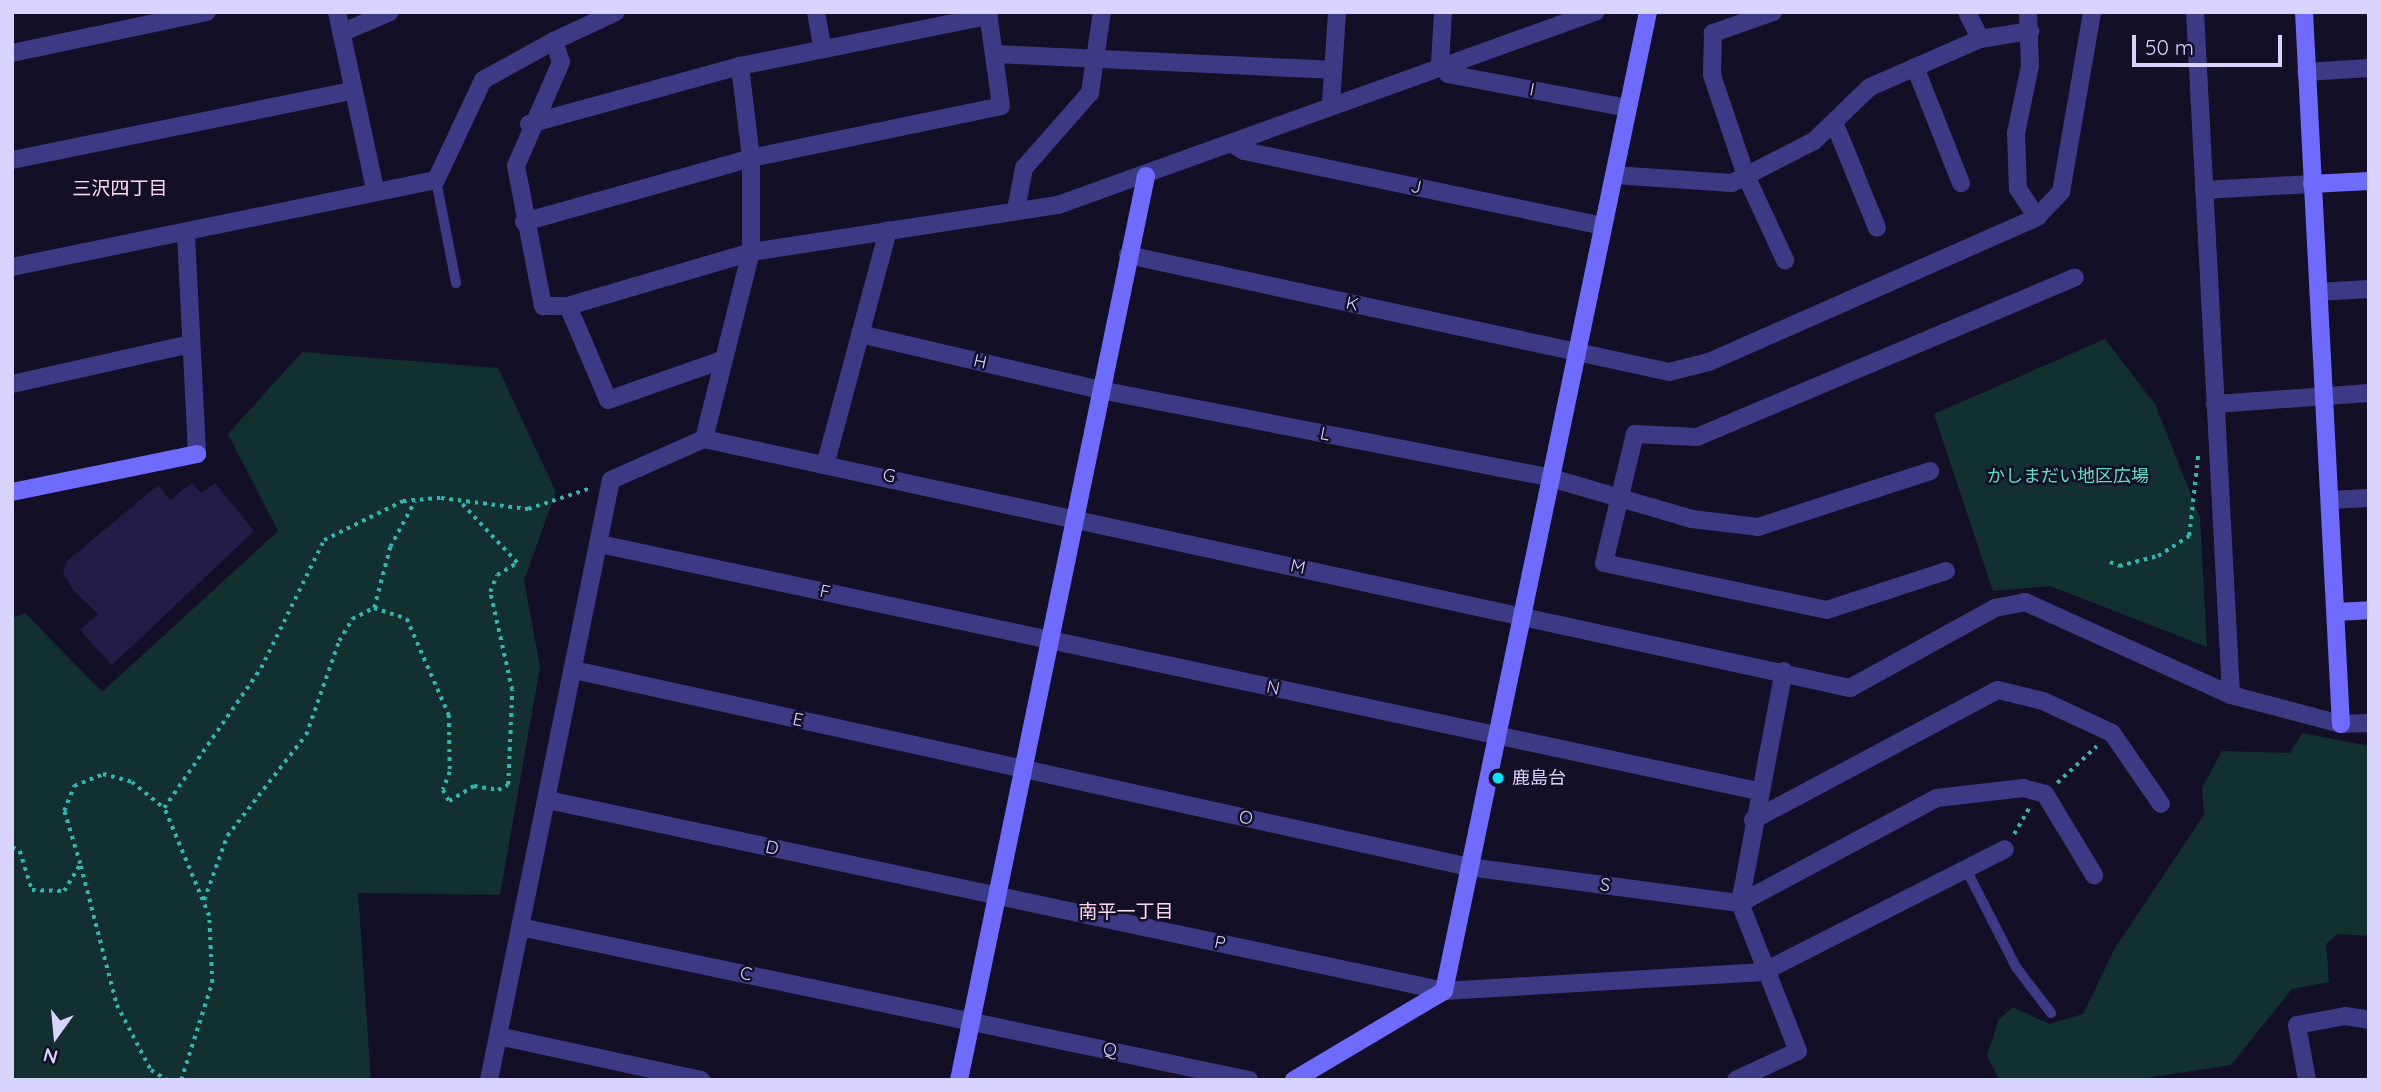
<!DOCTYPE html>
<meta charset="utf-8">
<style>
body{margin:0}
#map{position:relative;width:2381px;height:1092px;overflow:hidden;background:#130f26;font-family:Quicksand,"Noto Sans JP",sans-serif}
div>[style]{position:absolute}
.green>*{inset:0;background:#12302f}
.building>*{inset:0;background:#241b47}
.path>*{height:3.5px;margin-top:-1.75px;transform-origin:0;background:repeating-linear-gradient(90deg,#2fb8b0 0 3.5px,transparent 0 8.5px)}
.lane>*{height:10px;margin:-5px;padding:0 5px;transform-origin:5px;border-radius:5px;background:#3d3a85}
.street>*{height:18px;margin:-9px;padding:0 9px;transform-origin:9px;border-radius:9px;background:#3d3a85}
.secondary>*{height:18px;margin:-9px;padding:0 9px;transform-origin:9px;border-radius:9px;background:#6f6bff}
.dots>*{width:19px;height:19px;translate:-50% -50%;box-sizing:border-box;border:4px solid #130f26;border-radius:50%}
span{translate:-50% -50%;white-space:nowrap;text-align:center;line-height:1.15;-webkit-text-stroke:5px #130f26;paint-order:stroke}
.street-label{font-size:18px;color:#d9d4ff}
.park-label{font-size:18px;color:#5fe0c0}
.poi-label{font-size:18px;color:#d9d4ff}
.left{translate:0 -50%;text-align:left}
.neighbourhood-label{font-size:19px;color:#ffd6f0}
.frame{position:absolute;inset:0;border:14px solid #d9d4ff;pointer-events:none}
.north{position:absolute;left:21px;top:1001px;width:70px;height:70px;-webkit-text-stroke:5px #130f26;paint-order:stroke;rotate:195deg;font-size:19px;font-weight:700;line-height:28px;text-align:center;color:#d9d4ff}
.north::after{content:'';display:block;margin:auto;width:24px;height:32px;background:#d9d4ff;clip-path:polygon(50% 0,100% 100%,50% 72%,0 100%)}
.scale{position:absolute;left:2132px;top:35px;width:150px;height:32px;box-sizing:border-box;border:4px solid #d9d4ff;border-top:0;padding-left:9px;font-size:21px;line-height:24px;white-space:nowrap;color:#d9d4ff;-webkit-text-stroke:5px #130f26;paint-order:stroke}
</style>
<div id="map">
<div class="green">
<i style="clip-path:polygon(2105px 339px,2155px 404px,2200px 518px,2207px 647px,2050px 586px,1993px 591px,1934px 414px)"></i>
<i style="clip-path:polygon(302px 352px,498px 368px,556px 492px,524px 580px,540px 667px,500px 895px,358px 893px,371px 1080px,12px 1080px,12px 618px,25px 613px,102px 692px,278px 531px,228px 434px)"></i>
<i style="clip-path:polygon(2302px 733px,2369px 746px,2369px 936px,2338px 934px,2326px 944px,2329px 982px,2292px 989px,2231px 1065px,2134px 1080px,1999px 1080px,1987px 1055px,1999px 1019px,2013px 1007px,2049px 1024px,2083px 1014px,2115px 948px,2204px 815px,2202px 788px,2222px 751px,2290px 753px)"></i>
</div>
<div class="building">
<i style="clip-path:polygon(192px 483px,201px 493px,215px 483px,254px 531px,112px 665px,80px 630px,98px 614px,74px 591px,63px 573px,66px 562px,158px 485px,170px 500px)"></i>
</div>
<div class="path">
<i style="left:2110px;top:562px;width:10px;rotate:24deg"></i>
<i style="left:2119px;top:566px;width:40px;rotate:-14.4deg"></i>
<i style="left:2158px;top:556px;width:37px;rotate:-33deg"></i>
<i style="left:2189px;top:536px;width:82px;rotate:-83.7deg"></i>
<i style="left:374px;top:608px;width:63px;rotate:-75.3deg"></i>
<i style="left:390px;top:547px;width:52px;rotate:-61.5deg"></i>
<i style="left:2057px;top:783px;width:54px;rotate:-42.8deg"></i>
<i style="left:2014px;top:834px;width:30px;rotate:-60deg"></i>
<i style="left:12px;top:847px;width:9px;rotate:27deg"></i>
<i style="left:20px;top:851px;width:41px;rotate:72.9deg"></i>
<i style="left:32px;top:890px;width:32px;rotate:2deg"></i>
<i style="left:64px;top:891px;width:31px;rotate:-59deg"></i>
<i style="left:80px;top:864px;width:55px;rotate:-106.8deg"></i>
<i style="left:64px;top:811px;width:27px;rotate:-68deg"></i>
<i style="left:74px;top:786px;width:31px;rotate:-22deg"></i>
<i style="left:103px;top:774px;width:30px;rotate:15deg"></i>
<i style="left:132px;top:782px;width:41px;rotate:39.1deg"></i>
<i style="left:81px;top:866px;width:144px;rotate:75.5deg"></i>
<i style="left:117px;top:1005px;width:73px;rotate:62.4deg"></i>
<i style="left:151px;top:1070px;width:19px;rotate:32deg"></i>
<i style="left:204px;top:900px;width:68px;rotate:-70.2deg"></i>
<i style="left:227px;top:836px;width:128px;rotate:-52deg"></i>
<i style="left:306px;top:735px;width:100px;rotate:-70.7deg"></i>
<i style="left:339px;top:641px;width:26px;rotate:-59deg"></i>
<i style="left:352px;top:619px;width:25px;rotate:-27deg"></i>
<i style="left:374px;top:608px;width:35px;rotate:18deg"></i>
<i style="left:407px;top:619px;width:105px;rotate:66.4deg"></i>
<i style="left:449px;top:715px;width:57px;rotate:89deg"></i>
<i style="left:450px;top:772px;width:19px;rotate:111deg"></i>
<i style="left:443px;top:790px;width:13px;rotate:61deg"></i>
<i style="left:449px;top:801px;width:29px;rotate:-31deg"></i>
<i style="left:474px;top:786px;width:24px;rotate:9deg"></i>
<i style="left:498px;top:790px;width:11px;rotate:-27deg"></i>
<i style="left:508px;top:785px;width:95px;rotate:-87.6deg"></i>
<i style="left:512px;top:690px;width:100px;rotate:-102.7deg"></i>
<i style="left:490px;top:592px;width:18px;rotate:-68deg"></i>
<i style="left:497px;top:575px;width:23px;rotate:-31deg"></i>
<i style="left:517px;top:563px;width:83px;rotate:-133.1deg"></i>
<i style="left:181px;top:1080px;width:102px;rotate:-72.3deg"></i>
<i style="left:212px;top:983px;width:67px;rotate:-92.6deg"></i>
<i style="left:209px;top:916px;width:117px;rotate:-112.6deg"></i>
<i style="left:164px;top:808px;width:170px;rotate:-55.3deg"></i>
<i style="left:261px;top:668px;width:143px;rotate:-63.8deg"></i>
<i style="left:324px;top:540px;width:88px;rotate:-26.3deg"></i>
<i style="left:403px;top:501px;width:38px;rotate:-5deg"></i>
<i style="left:441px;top:498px;width:88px;rotate:7.2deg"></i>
<i style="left:528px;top:509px;width:66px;rotate:-18.4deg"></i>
</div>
<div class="lane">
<i style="left:436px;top:180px;width:105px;rotate:79deg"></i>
<i style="left:1966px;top:869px;width:110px;rotate:63deg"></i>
<i style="left:2016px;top:967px;width:58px;rotate:52.7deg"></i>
</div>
<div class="street">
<i style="left:337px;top:12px;width:182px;rotate:77.9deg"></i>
<i style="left:816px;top:12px;width:36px;rotate:80deg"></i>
<i style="left:1443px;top:12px;width:52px;rotate:93.3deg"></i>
<i style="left:1440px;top:64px;width:13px;rotate:51deg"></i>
<i style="left:1448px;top:74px;width:183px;rotate:10.7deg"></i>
<i style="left:1773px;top:12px;width:64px;rotate:160.7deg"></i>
<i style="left:1713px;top:33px;width:42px;rotate:91.4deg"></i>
<i style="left:1712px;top:75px;width:107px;rotate:71.4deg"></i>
<i style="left:1746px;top:176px;width:93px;rotate:65.1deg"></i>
<i style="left:1967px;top:12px;width:30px;rotate:64deg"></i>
<i style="left:2028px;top:12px;width:54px;rotate:87.9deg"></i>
<i style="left:2030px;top:66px;width:68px;rotate:101.8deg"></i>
<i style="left:2016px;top:133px;width:56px;rotate:88deg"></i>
<i style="left:2018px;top:189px;width:34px;rotate:56deg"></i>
<i style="left:2037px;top:217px;width:35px;rotate:-46deg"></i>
<i style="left:2061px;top:192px;width:183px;rotate:-80.2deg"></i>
<i style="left:2195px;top:12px;width:684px;rotate:86.98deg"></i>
<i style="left:341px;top:33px;width:53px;rotate:-23.2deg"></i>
<i style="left:554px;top:41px;width:68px;rotate:-25.1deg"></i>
<i style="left:12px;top:53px;width:199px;rotate:-11.9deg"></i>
<i style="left:996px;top:54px;width:335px;rotate:2.7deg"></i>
<i style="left:1915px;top:67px;width:125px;rotate:68.4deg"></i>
<i style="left:2306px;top:72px;width:63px;rotate:-3.6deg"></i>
<i style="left:1331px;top:103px;width:91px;rotate:-86.2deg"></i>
<i style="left:1834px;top:122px;width:114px;rotate:67.9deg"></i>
<i style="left:529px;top:124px;width:219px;rotate:-15.4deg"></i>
<i style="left:740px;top:66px;width:254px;rotate:-11.4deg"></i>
<i style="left:1231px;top:143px;width:15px;rotate:32deg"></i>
<i style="left:1244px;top:151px;width:367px;rotate:11.8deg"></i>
<i style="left:12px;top:160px;width:346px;rotate:-11.5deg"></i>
<i style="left:1614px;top:175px;width:118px;rotate:3.9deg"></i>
<i style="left:1732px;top:183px;width:92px;rotate:-27.1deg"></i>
<i style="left:1814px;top:141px;width:78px;rotate:-44deg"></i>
<i style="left:1870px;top:87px;width:120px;rotate:-23.6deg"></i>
<i style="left:1980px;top:39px;width:51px;rotate:-9.1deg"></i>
<i style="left:2204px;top:190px;width:108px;rotate:-3.2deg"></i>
<i style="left:1016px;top:210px;width:43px;rotate:-79.2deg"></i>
<i style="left:1024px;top:168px;width:100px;rotate:-48.7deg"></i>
<i style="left:1090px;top:93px;width:82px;rotate:-81.6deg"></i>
<i style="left:524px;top:222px;width:236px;rotate:-15.7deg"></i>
<i style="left:751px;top:158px;width:255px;rotate:-11.7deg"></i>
<i style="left:1001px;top:106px;width:95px;rotate:-97.9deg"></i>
<i style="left:186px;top:235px;width:219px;rotate:87.1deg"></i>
<i style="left:1128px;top:255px;width:554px;rotate:12.2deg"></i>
<i style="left:1669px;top:372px;width:41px;rotate:-14deg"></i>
<i style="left:1709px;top:362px;width:359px;rotate:-23.8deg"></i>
<i style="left:12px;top:267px;width:433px;rotate:-11.6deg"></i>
<i style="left:436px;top:180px;width:110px;rotate:-64.8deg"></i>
<i style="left:483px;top:80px;width:81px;rotate:-28.8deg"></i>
<i style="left:554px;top:41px;width:22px;rotate:72deg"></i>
<i style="left:561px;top:62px;width:113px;rotate:113.4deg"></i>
<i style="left:516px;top:166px;width:143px;rotate:79.1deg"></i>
<i style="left:543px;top:306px;width:25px"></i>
<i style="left:568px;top:306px;width:102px;rotate:66.9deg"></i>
<i style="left:608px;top:400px;width:121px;rotate:-19.3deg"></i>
<i style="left:2318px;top:292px;width:51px;rotate:-3.4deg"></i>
<i style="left:568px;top:306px;width:191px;rotate:-16.4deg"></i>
<i style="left:751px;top:252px;width:311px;rotate:-8.7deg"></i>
<i style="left:1058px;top:205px;width:571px;rotate:-19.77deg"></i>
<i style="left:860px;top:334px;width:246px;rotate:13.1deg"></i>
<i style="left:1100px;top:390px;width:460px;rotate:11deg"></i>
<i style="left:1551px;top:478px;width:147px;rotate:16.2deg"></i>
<i style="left:1692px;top:519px;width:66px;rotate:6.9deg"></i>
<i style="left:1758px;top:527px;width:181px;rotate:-18deg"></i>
<i style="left:12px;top:384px;width:183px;rotate:-12.6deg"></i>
<i style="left:2215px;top:404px;width:154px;rotate:-4.1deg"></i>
<i style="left:704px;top:439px;width:1173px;rotate:12.26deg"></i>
<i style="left:1850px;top:688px;width:166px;rotate:-28.9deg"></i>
<i style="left:1995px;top:608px;width:31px;rotate:-11deg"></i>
<i style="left:2025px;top:602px;width:226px;rotate:24.3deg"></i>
<i style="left:2231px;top:695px;width:114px;rotate:14.8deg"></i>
<i style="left:2341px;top:724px;width:28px;rotate:-2deg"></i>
<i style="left:704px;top:439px;width:193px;rotate:-75.9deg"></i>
<i style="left:751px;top:252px;width:94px;rotate:-90deg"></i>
<i style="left:751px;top:158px;width:93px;rotate:-96.8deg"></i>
<i style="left:826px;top:462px;width:240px;rotate:-75deg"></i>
<i style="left:2330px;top:500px;width:39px;rotate:-3deg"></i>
<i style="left:600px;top:544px;width:1184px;rotate:12.04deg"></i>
<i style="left:1946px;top:571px;width:125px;rotate:161.9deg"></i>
<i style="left:1827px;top:610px;width:228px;rotate:-168.1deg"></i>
<i style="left:1604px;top:563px;width:133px;rotate:-76.5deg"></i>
<i style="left:1635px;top:434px;width:62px;rotate:2.8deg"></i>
<i style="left:1697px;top:437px;width:410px;rotate:-22.9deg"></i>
<i style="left:574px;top:670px;width:916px;rotate:12.41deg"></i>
<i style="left:1469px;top:867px;width:273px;rotate:7.6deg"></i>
<i style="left:548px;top:800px;width:916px;rotate:12.03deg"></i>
<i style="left:1444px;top:991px;width:320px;rotate:-3.4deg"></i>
<i style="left:1763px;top:972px;width:271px;rotate:-26.9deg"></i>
<i style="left:1753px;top:820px;width:277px;rotate:-28deg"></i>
<i style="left:1998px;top:690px;width:46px;rotate:13.7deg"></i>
<i style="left:2043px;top:701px;width:76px;rotate:24.9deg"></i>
<i style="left:2112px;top:733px;width:86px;rotate:55.4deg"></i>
<i style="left:1740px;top:903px;width:223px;rotate:-28.1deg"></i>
<i style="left:1937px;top:798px;width:87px;rotate:-6.6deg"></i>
<i style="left:2023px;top:788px;width:23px;rotate:15deg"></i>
<i style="left:2045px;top:794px;width:95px;rotate:58.8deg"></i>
<i style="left:520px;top:927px;width:745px;rotate:11.85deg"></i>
<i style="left:498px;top:1036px;width:208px;rotate:12.2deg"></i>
<i style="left:489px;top:1080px;width:612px;rotate:-78.51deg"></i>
<i style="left:611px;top:480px;width:102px;rotate:-23.8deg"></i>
<i style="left:1736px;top:1080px;width:68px;rotate:-25.1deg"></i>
<i style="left:1798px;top:1051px;width:159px;rotate:-111.4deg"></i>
<i style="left:1740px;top:903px;width:236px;rotate:-79.3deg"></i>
<i style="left:2307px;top:1080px;width:56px;rotate:-100.3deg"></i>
<i style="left:2297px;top:1025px;width:49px;rotate:-10.6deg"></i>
<i style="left:2345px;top:1016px;width:24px;rotate:9deg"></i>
</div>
<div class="secondary">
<i style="left:2304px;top:12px;width:713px;rotate:87.03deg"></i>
<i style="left:2312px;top:184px;width:57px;rotate:-3deg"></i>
<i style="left:12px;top:492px;width:189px;rotate:-11.6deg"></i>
<i style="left:2336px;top:612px;width:33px;rotate:-3deg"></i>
<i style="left:959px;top:1080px;width:923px;rotate:-78.31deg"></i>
<i style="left:1294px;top:1080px;width:174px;rotate:-30.7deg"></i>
<i style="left:1444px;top:991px;width:1000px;rotate:-78.23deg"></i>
</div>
<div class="dots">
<i style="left:1498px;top:778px;background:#00e5ff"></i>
</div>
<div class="street-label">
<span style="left:1532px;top:90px;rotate:11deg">I</span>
<span style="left:1416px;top:187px;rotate:12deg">J</span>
<span style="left:1352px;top:304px;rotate:12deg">K</span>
<span style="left:980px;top:362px;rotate:13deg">H</span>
<span style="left:1325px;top:434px;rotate:11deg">L</span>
<span style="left:889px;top:476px;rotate:13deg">G</span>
<span style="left:1298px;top:567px;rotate:12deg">M</span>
<span style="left:825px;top:592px;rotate:12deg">F</span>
<span style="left:1273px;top:688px;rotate:12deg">N</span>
<span style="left:798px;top:720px;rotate:12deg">E</span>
<span style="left:1246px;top:818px;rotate:12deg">O</span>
<span style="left:772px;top:848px;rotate:12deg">D</span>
<span style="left:1605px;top:885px;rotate:8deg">S</span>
<span style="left:1220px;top:943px;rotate:12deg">P</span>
<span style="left:746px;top:974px;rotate:12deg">C</span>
<span style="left:1110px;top:1050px;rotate:12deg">Q</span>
</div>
<div class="park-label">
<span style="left:2068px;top:476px">かしまだい地区広場</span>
</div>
<div class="poi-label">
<span class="left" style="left:1512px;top:778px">鹿島台</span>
</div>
<div class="neighbourhood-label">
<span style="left:120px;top:189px">三沢四丁目</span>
<span style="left:1126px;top:912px">南平一丁目</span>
</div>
<div class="frame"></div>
<div class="north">N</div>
<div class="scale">50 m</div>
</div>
